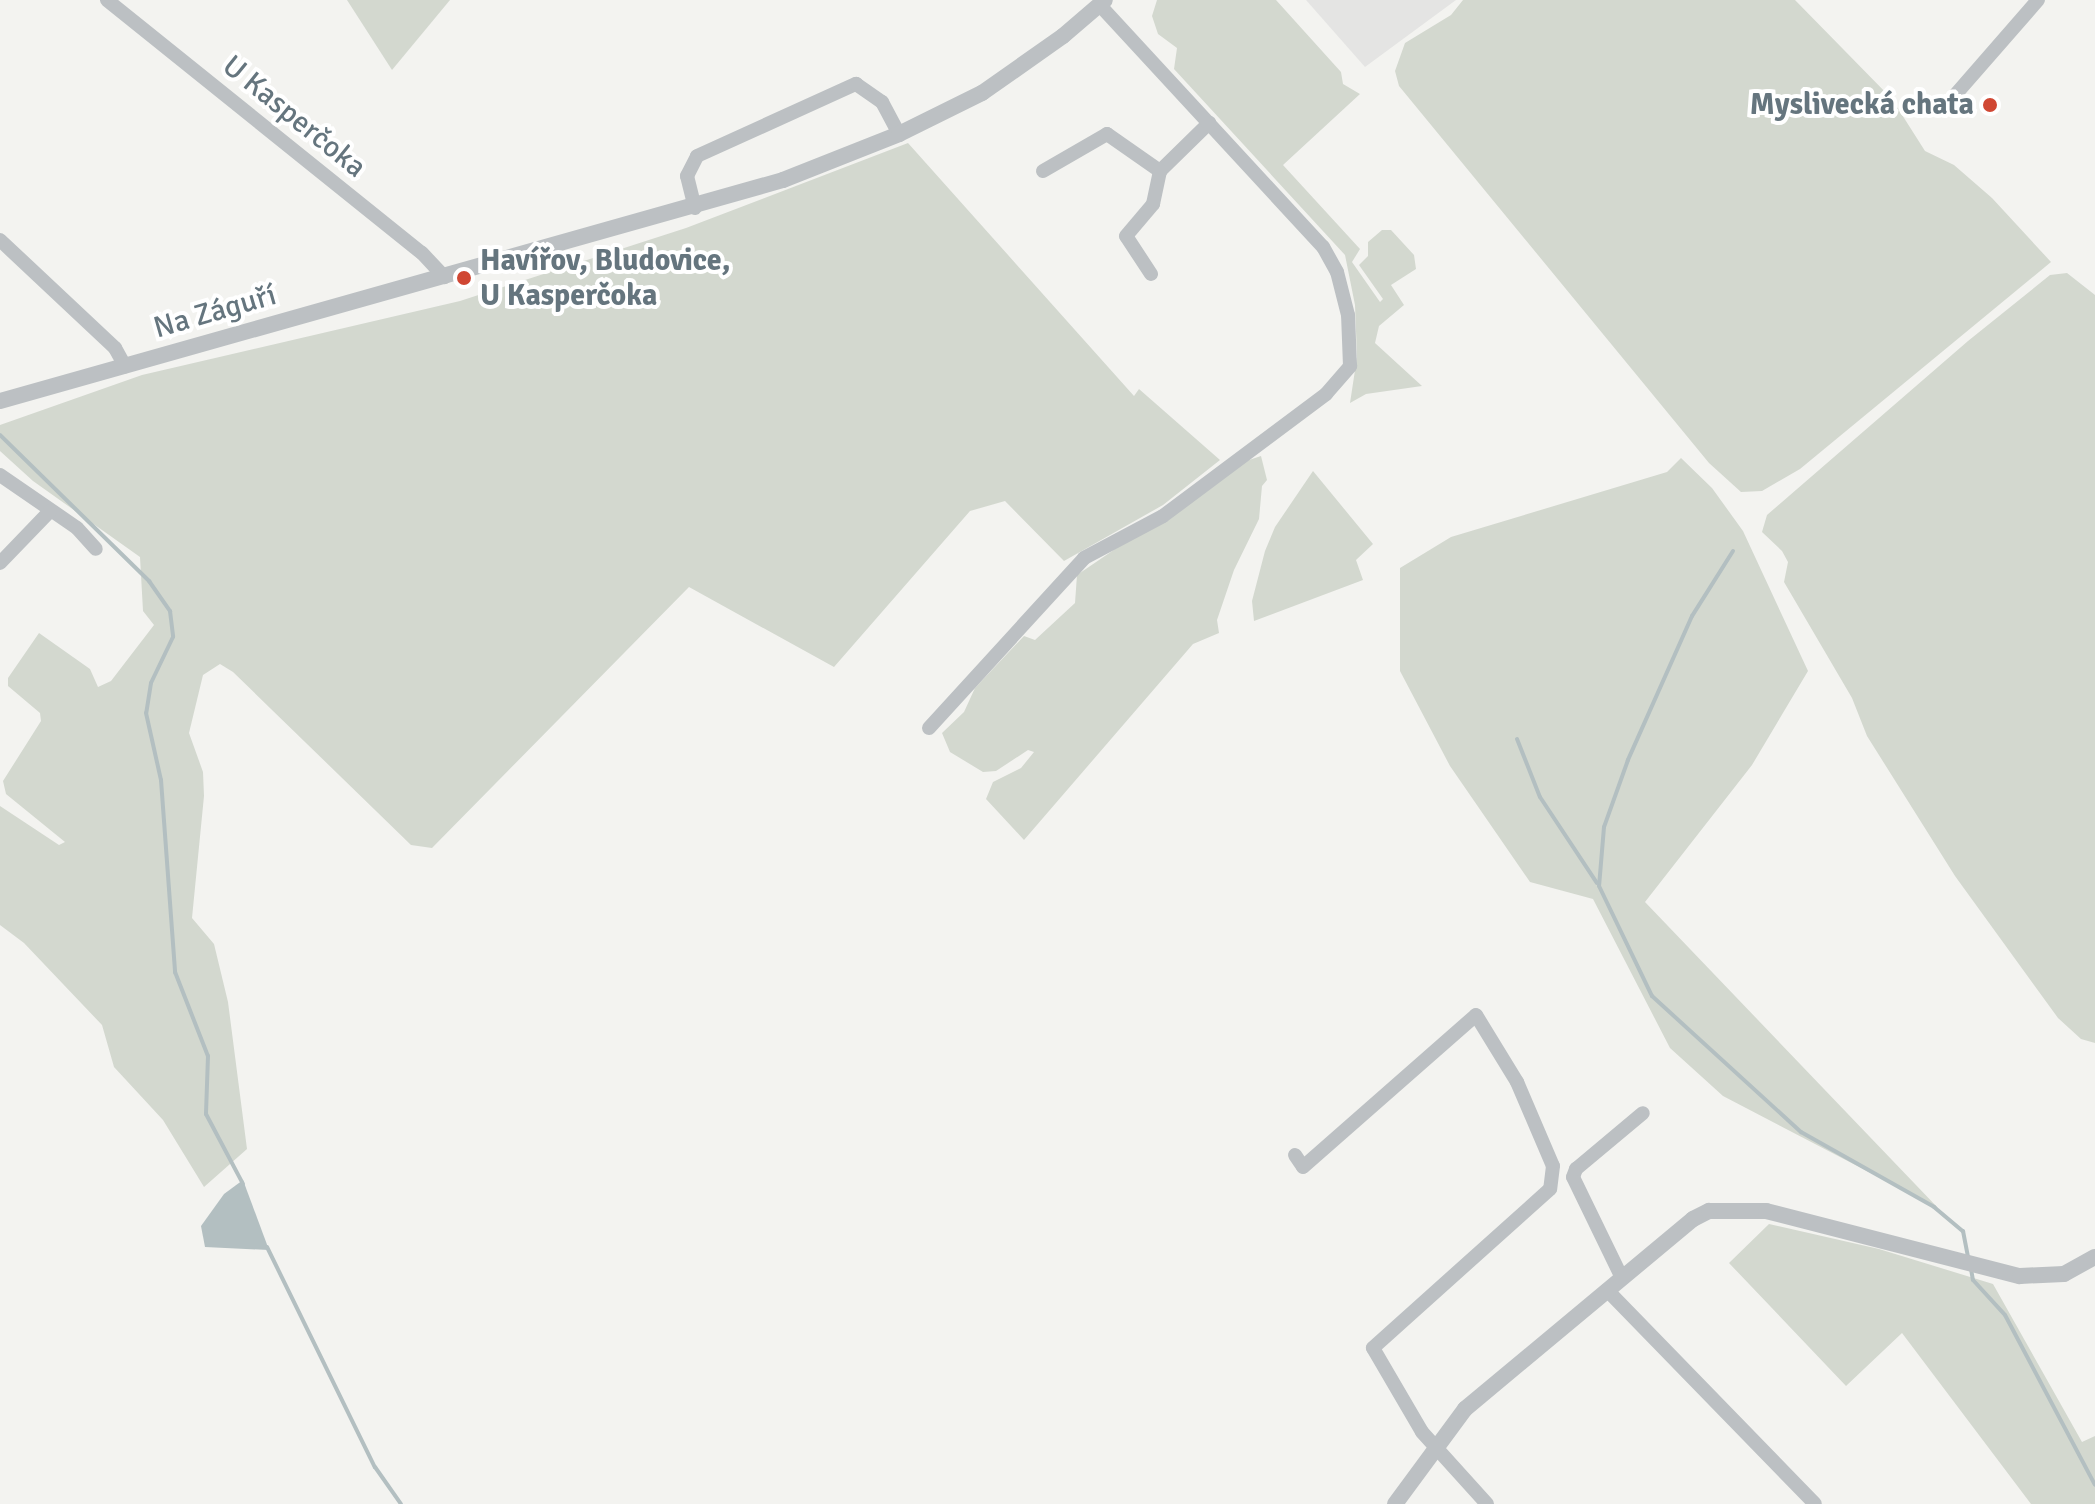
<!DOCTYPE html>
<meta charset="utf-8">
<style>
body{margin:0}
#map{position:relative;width:2095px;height:1504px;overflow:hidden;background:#f3f3f0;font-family:Signika,sans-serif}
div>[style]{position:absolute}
.built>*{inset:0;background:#e4e4e3}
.green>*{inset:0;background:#d3d8cf}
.water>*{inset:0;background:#b3bfc1}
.stream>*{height:4px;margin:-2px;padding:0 2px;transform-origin:2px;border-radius:2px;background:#b3bfc1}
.minor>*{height:14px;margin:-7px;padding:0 7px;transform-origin:7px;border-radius:7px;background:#bcc0c3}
.tertiary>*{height:16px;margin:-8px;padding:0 8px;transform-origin:8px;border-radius:8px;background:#bcc0c3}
.dots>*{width:22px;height:22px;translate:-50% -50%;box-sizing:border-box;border:4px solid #fff;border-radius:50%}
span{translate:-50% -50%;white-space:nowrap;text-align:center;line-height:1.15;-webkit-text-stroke:8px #fff;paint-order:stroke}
.poi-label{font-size:30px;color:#65757e;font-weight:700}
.right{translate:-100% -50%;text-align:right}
.left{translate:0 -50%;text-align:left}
.street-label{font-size:30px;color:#65757e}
</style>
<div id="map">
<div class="built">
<i style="clip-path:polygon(1306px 0,1456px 0,1365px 67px)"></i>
</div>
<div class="green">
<i style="clip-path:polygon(347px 0,450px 0,392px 70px)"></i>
<i style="clip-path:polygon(1157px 0,1276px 0,1341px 72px,1343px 84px,1360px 94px,1283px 165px,1360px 249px,1352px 262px,1380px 302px,1383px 299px,1359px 265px,1368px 256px,1368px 242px,1382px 230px,1391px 230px,1414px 255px,1416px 269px,1391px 285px,1404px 305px,1379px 326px,1375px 343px,1422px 386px,1366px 394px,1350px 403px,1357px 357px,1355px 305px,1345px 255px,1174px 69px,1177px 48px,1158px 34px,1152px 16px)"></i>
<i style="clip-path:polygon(1463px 0,1795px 0,1892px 99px,1925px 151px,1954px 165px,1992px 198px,2051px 262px,1800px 469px,1762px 491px,1741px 492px,1709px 463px,1399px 86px,1395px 71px,1405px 43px,1451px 15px)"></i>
<i style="clip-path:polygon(908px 143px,1134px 396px,1139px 389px,1220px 460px,1163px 505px,1064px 561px,1005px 501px,970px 511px,834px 667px,689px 587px,432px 848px,411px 845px,233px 672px,220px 664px,203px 675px,189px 733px,203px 772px,204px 796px,192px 918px,214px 944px,228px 1002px,247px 1149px,204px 1187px,163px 1120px,114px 1067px,102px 1025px,24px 943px,0 925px,0 806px,59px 845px,65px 842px,6px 794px,3px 781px,41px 721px,40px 713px,8px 686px,8px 678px,39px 633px,90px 669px,98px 687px,111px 681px,154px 625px,143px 611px,140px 557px,33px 481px,0 451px,0 425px,142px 375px,460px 301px,686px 228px)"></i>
<i style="clip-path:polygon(2067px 273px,2095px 295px,2095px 1043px,2081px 1039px,2058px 1018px,1955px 876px,1867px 736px,1852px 698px,1784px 582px,1788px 562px,1782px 551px,1762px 532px,1767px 515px,1968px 341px,2050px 275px)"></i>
<i style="clip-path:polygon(1261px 456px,1267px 480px,1262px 486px,1259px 519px,1234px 570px,1217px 620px,1219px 633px,1193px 644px,1024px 840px,986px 799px,993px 782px,1021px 768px,1034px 752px,1028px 750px,996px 771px,983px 772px,950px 752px,942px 733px,964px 712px,975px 688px,1024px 636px,1035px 640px,1075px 603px,1077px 575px,1243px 462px)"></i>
<i style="clip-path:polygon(1681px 458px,1712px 488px,1743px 531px,1808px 671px,1752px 765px,1645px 902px,1938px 1208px,1723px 1096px,1670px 1048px,1593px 899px,1530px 882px,1450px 766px,1400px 671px,1400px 568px,1451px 537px,1667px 472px)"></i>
<i style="clip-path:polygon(1313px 471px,1373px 544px,1356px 560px,1363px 580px,1254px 621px,1252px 601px,1265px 551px,1275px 527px)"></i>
<i style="clip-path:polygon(1769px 1224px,1879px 1249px,1993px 1284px,2082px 1442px,2095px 1436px,2095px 1504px,2031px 1504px,1902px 1333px,1846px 1386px,1729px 1263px)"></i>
</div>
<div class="water">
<i style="clip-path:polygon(243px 1180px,269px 1250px,205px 1247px,201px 1226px,224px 1194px)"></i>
</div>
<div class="stream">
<i style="left:0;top:435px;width:209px;rotate:44.4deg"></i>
<i style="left:149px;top:581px;width:37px;rotate:55deg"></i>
<i style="left:170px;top:611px;width:26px;rotate:83deg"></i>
<i style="left:173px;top:637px;width:51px;rotate:115.6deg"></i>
<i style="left:151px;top:683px;width:30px;rotate:99deg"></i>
<i style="left:146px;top:713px;width:69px;rotate:77.4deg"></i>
<i style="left:161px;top:780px;width:193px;rotate:85.8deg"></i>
<i style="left:175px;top:972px;width:90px;rotate:68.6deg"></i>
<i style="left:208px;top:1056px;width:58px;rotate:92deg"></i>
<i style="left:206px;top:1114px;width:79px;rotate:62.1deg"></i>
<i style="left:1733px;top:551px;width:77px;rotate:122.2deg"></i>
<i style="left:1692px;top:616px;width:158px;rotate:114deg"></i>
<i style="left:1628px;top:760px;width:71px;rotate:109.7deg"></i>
<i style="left:1604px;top:827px;width:59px;rotate:94.8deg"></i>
<i style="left:1599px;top:886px;width:122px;rotate:64.3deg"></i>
<i style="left:1652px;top:996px;width:202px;rotate:42.4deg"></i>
<i style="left:1801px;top:1132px;width:153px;rotate:29.4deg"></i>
<i style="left:1934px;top:1207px;width:38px;rotate:40deg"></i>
<i style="left:1963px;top:1231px;width:26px;rotate:79deg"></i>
<i style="left:1517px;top:739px;width:62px;rotate:68.4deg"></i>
<i style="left:1540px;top:797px;width:103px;rotate:56.5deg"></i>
<i style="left:267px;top:1247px;width:245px;rotate:63.9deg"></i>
<i style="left:375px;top:1467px;width:45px;rotate:54.9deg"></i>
<i style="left:1971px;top:1269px;width:11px;rotate:80deg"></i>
<i style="left:1973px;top:1280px;width:47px;rotate:47.6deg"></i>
<i style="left:2005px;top:1315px;width:192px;rotate:62.1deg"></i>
</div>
<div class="minor">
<i style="left:107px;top:0;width:404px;rotate:38.8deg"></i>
<i style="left:422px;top:253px;width:33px;rotate:47deg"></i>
<i style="left:1942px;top:110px;width:146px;rotate:-48.9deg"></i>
<i style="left:1043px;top:171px;width:74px;rotate:-30deg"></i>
<i style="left:1107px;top:134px;width:65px;rotate:34.9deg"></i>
<i style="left:1160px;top:171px;width:69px;rotate:-44.4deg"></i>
<i style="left:695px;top:208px;width:33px;rotate:-104deg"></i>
<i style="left:687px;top:176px;width:22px;rotate:-63deg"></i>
<i style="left:697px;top:156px;width:175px;rotate:-24.4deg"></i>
<i style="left:856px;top:84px;width:32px;rotate:35deg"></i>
<i style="left:882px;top:102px;width:36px;rotate:62deg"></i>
<i style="left:0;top:240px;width:158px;rotate:43.2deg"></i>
<i style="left:115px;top:348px;width:21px;rotate:61deg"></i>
<i style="left:1151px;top:274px;width:45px;rotate:-123.3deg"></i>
<i style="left:1126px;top:236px;width:42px;rotate:-49.8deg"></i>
<i style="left:1153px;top:204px;width:34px;rotate:-78deg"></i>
<i style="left:0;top:475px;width:93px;rotate:34.5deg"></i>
<i style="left:77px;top:528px;width:28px;rotate:48deg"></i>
<i style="left:0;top:563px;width:72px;rotate:-46.1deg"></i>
<i style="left:929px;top:728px;width:230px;rotate:-47.6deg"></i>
<i style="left:1084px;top:558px;width:89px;rotate:-28deg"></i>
<i style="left:1163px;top:516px;width:204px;rotate:-36.8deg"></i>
<i style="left:1326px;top:394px;width:37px;rotate:-49deg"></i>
<i style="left:1350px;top:366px;width:51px;rotate:-92.2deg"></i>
<i style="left:1348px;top:315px;width:44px;rotate:-104.3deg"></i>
<i style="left:1337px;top:272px;width:29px;rotate:-119deg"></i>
<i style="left:1323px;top:247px;width:329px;rotate:-132.7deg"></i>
<i style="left:1295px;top:1155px;width:14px;rotate:56deg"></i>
<i style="left:1303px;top:1167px;width:230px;rotate:-41.3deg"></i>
<i style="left:1476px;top:1015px;width:79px;rotate:58.5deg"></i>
<i style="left:1517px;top:1082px;width:91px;rotate:66.8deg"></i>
<i style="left:1553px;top:1166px;width:23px;rotate:97deg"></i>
<i style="left:1550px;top:1189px;width:238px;rotate:138.1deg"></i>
<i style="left:1373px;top:1348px;width:97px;rotate:59.7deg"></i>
<i style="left:1422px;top:1432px;width:97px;rotate:47.9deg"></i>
<i style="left:1622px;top:1278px;width:112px;rotate:-115.9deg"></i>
<i style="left:1573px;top:1177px;width:9px;rotate:-69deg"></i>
<i style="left:1576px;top:1169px;width:87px;rotate:-39.9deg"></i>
<i style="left:1607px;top:1290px;width:298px;rotate:45.8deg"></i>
</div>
<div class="tertiary">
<i style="left:0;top:401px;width:814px;rotate:-15.76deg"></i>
<i style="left:783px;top:180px;width:125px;rotate:-21.6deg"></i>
<i style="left:899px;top:134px;width:93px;rotate:-26.3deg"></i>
<i style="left:982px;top:93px;width:99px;rotate:-35.1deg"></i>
<i style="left:1063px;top:36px;width:55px;rotate:-40.6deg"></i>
<i style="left:1395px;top:1504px;width:118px;rotate:-53.6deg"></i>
<i style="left:1465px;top:1409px;width:297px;rotate:-39.8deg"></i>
<i style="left:1693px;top:1219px;width:18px;rotate:-27deg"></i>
<i style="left:1709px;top:1211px;width:57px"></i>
<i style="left:1766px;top:1211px;width:262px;rotate:14.4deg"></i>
<i style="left:2020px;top:1276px;width:44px;rotate:-2.6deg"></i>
<i style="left:2064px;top:1274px;width:35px;rotate:-29deg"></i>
</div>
<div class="dots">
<i style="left:1990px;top:105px;background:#d04733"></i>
<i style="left:464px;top:278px;background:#d04733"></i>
</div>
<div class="poi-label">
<span class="right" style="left:1974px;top:105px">Myslivecká chata</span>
<span class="left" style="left:480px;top:278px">Havířov, Bludovice,<br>U Kasperčoka</span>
</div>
<div class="street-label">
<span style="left:294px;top:117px;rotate:39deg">U Kasperčoka</span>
<span style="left:215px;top:312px;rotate:-16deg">Na Záguří</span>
</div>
</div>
